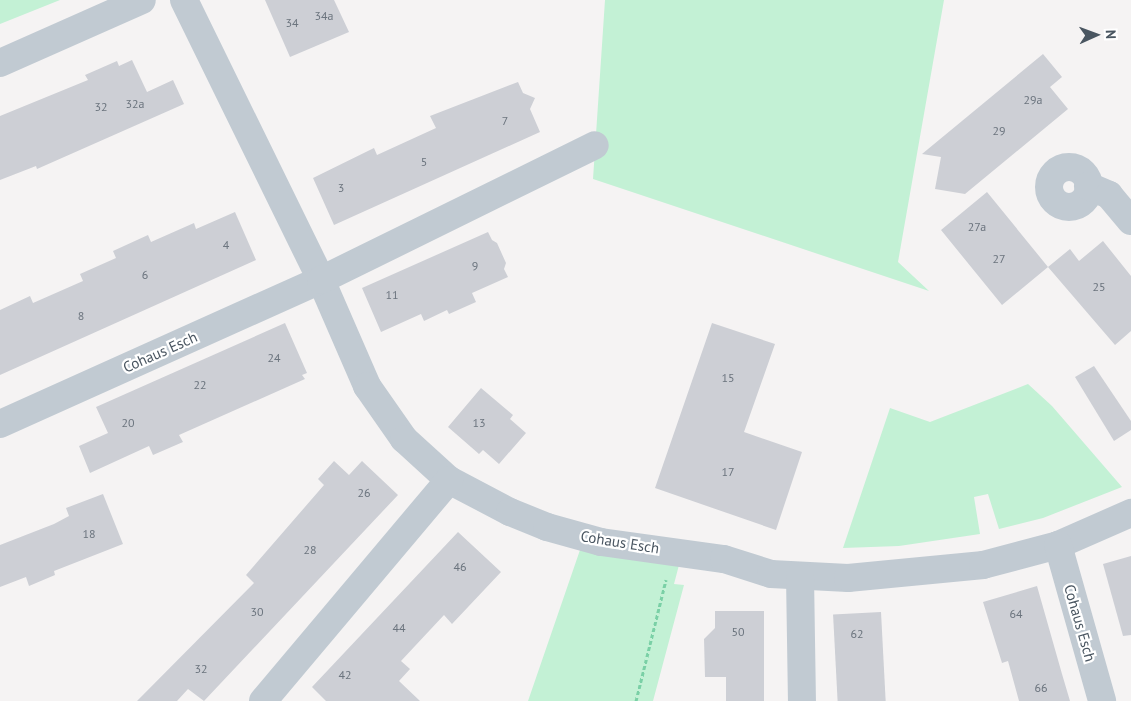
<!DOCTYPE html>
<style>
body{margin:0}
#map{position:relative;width:1131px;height:701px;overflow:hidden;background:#f5f3f3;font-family:"PT Sans",sans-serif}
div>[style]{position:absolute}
.green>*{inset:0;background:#c3f1d5}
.building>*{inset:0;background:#cdcfd5;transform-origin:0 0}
.path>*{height:3px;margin-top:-1.5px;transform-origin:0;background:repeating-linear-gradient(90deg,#7ad0a6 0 4px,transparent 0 6.5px)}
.street>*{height:28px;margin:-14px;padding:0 14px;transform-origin:14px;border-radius:14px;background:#c1cad2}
.street>.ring{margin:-14px;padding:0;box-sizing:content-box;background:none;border:28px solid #c1cad2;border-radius:50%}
span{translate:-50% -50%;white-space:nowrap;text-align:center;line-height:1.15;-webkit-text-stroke:4.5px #fff;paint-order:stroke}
.number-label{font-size:12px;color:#6b747e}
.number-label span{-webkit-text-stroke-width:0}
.street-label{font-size:15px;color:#4a5661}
.north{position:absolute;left:1071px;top:10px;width:50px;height:50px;-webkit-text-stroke:4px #fff;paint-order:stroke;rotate:88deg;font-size:14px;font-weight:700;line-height:20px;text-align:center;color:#4a5661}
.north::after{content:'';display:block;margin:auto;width:18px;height:22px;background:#4a5661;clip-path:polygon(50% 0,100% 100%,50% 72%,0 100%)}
</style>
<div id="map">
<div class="green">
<i style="clip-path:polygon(0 0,60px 0,0 24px)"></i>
<i style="clip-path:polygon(605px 0,944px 0,898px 262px,929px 291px,593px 179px)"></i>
<i style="clip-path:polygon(1028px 384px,1052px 406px,1122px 487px,1043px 518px,999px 529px,988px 494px,974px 497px,980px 534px,899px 546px,843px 548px,890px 408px,930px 422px)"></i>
<i style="clip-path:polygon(580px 550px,679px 565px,674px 584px,684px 585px,653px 701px,528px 701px)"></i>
</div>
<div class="building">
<i style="clip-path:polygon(265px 0,334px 0,349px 32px,290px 57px)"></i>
<i style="clip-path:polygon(1043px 54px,1062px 77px,1050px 87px,1068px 109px,965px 194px,935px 189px,941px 157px,922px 154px)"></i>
<i style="clip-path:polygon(132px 60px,147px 92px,173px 80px,184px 104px,37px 169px,36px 166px,0 180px,0 116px,88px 80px,85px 75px,117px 61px,119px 66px)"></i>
<i style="clip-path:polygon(518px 82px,523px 93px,535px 98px,530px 109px,540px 132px,334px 225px,313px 178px,374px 148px,377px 155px,436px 128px,430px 116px)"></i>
<i style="clip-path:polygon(987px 192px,1048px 267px,1070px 249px,1079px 261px,1103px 241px,1131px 276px,1131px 331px,1115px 345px,1048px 267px,1002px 305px,941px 230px)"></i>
<i style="clip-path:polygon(235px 212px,256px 260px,0 375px,0 310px,30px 296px,33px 303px,83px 281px,80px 274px,116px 258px,113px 251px,148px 235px,151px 242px,194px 223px,196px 229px)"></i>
<i style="clip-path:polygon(488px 232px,492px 240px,497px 243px,506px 263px,504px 269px,508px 277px,472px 293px,476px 302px,449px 314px,447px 310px,424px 321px,421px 314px,381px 332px,362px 288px)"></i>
<i style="clip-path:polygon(285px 323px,307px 373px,302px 375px,305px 379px,179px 435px,183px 442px,153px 455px,149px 446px,90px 473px,79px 446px,108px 433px,96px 407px)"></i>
<i style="clip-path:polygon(712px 323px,775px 344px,744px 432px,802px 452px,776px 530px,655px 488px)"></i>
<i style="clip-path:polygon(1094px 366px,1131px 421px,1131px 430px,1114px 441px,1075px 377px)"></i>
<i style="clip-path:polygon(481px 388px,513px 415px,510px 419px,526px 433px,499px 464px,483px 450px,479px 454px,448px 427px)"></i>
<i style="clip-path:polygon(334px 461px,349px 475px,362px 461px,398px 495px,204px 701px,188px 689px,177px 701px,137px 701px,254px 583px,246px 575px,324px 485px,318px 479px)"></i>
<i style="clip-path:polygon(103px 494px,123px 544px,54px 571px,55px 575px,29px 586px,26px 577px,0 587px,0 545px,54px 524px,69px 516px,66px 508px)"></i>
<i style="clip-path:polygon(458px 532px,501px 572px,452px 624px,444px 615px,401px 661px,410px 669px,399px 681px,420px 701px,326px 701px,312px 687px)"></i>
<i style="clip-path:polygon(1131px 556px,1131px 635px,1123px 636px,1103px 564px)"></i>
<i style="clip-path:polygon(1037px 586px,1062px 674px,1070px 701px,1019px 701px,1008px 661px,1002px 663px,983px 602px)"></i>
<i style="clip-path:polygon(715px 611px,764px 611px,764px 701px,726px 701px,726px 677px,705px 677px,704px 639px,715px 628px)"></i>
<i style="left:881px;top:612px;width:89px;height:48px;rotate:87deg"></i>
</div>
<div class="path">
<i style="left:636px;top:701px;width:125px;rotate:-76.1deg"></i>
</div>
<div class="street">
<i style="left:184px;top:0;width:312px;rotate:63.9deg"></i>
<i style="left:321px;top:280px;width:116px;rotate:66.5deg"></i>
<i style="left:367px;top:386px;width:65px;rotate:55.1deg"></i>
<i style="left:404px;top:439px;width:61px;rotate:42.3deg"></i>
<i style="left:449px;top:480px;width:69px;rotate:27.7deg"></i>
<i style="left:510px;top:512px;width:40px;rotate:22deg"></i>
<i style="left:547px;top:527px;width:56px;rotate:15.5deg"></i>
<i style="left:601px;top:542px;width:124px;rotate:7.9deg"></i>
<i style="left:724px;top:559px;width:49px;rotate:17.7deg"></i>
<i style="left:771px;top:574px;width:77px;rotate:3deg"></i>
<i style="left:848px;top:578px;width:136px;rotate:-5.5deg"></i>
<i style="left:983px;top:565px;width:78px;rotate:-14.9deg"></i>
<i style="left:1058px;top:545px;width:80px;rotate:-23.7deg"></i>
<i style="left:0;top:63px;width:155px;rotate:-23.9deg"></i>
<i class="ring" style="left:1049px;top:167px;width:12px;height:12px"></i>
<i style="left:1088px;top:186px;width:23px;rotate:23deg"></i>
<i style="left:1109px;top:195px;width:34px;rotate:50deg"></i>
<i style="left:0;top:424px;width:352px;rotate:-24.2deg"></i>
<i style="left:321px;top:280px;width:305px;rotate:-26.2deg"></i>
<i style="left:1058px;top:545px;width:162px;rotate:74.2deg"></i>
<i style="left:800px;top:576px;width:125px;rotate:89.1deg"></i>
<i style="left:263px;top:701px;width:289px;rotate:-49.9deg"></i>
</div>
<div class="number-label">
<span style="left:324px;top:16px">34a</span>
<span style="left:292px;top:23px">34</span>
<span style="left:1033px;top:100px">29a</span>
<span style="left:135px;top:104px">32a</span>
<span style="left:101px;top:107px">32</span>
<span style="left:505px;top:121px">7</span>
<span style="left:999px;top:131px">29</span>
<span style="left:424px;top:162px">5</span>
<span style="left:341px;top:188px">3</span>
<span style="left:977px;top:227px">27a</span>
<span style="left:226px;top:245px">4</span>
<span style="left:999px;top:259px">27</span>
<span style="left:475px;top:266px">9</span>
<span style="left:145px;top:275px">6</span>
<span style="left:1099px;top:287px">25</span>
<span style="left:392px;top:295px">11</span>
<span style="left:81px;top:316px">8</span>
<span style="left:274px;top:358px">24</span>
<span style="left:728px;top:378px">15</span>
<span style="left:200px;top:385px">22</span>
<span style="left:128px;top:423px">20</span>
<span style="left:479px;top:423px">13</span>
<span style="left:728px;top:472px">17</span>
<span style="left:364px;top:493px">26</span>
<span style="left:89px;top:534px">18</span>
<span style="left:310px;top:550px">28</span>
<span style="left:460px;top:567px">46</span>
<span style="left:257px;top:612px">30</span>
<span style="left:1016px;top:614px">64</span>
<span style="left:399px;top:628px">44</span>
<span style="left:738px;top:632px">50</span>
<span style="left:857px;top:634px">62</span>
<span style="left:201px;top:669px">32</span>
<span style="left:345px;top:675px">42</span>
<span style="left:1041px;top:688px">66</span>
</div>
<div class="street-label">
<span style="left:160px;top:352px;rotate:-24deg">Cohaus Esch</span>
<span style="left:620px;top:542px;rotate:9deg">Cohaus Esch</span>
<span style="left:1080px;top:623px;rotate:74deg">Cohaus Esch</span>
</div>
<div class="north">N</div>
</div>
